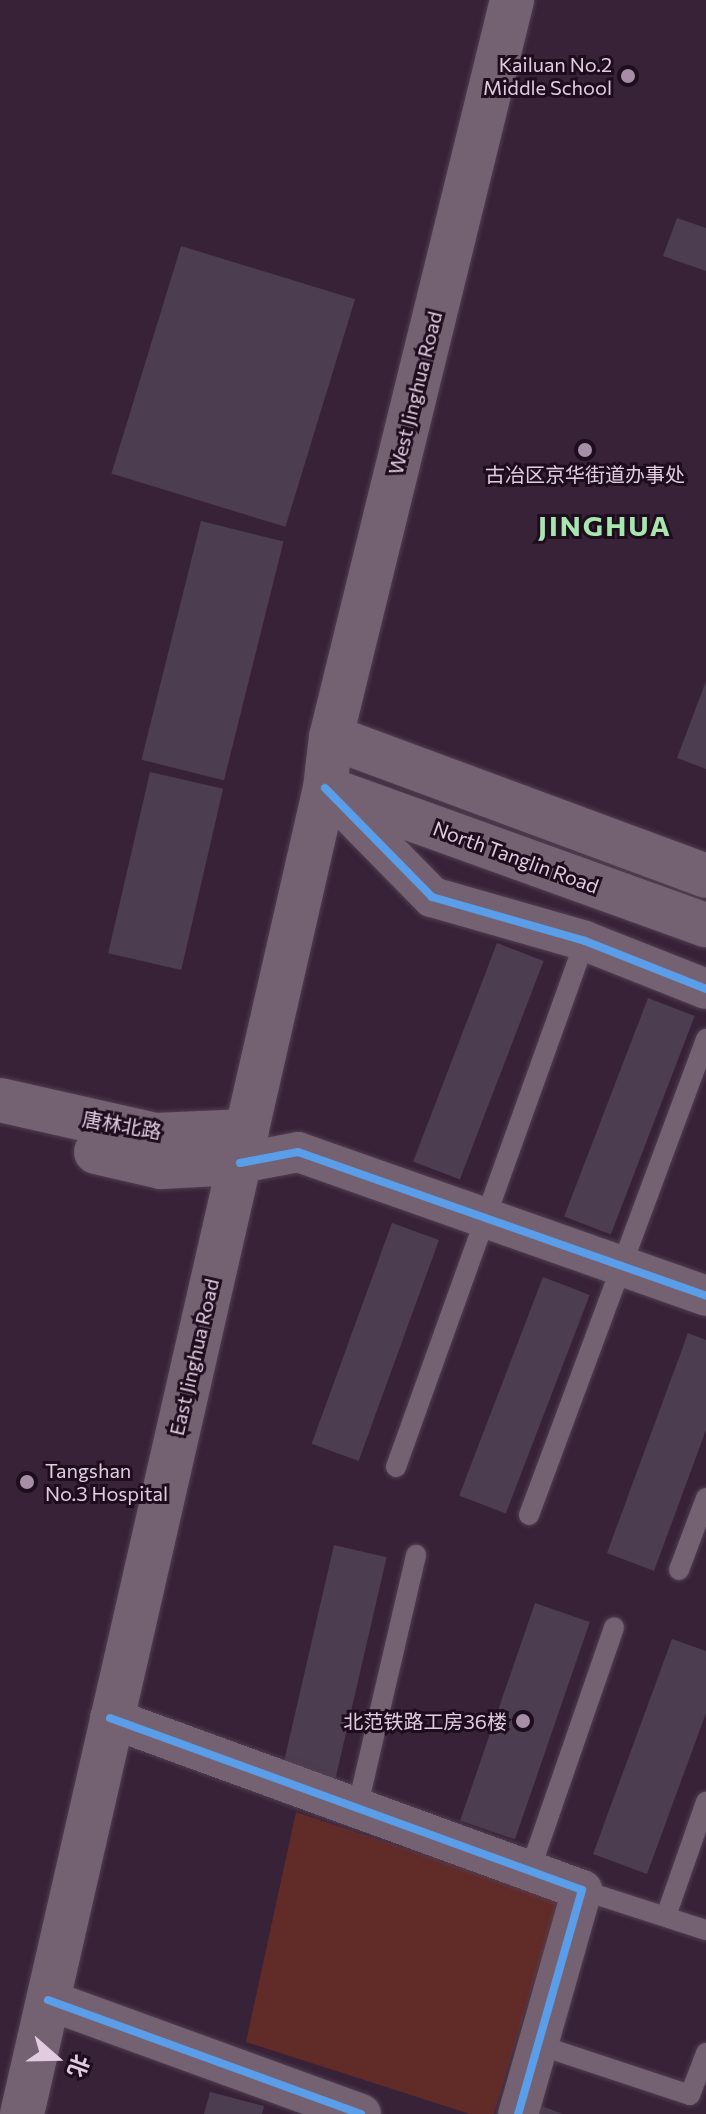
<!DOCTYPE html>
<meta charset="utf-8">
<style>
body{margin:0}
#map{position:relative;width:706px;height:2114px;overflow:hidden;background:#382238;font-family:Commissioner,"Noto Sans SC",sans-serif}
div>[style]{position:absolute}
.green>*{inset:0;background:#612b28}
.building>*{inset:0;background:#4d3d50;transform-origin:0 0}
.roads{filter:drop-shadow(0 0 2px #513e51) drop-shadow(0 0 2px #513e51)}
.lane>*{height:20px;margin:-10px;padding:0 10px;transform-origin:10px;border-radius:10px;background:#746273}
.street>*{height:40px;margin:-20px;padding:0 20px;transform-origin:20px;border-radius:20px;background:#746273}
.secondary>*{height:44px;margin:-22px;padding:0 22px;transform-origin:22px;border-radius:22px;background:#746273}
.cycleway>*{height:8px;margin:-4px;padding:0 4px;transform-origin:4px;border-radius:4px;background:#5a9eea}
.dots>*{width:22px;height:22px;translate:-50% -50%;box-sizing:border-box;border:4px solid #1d0d1d;border-radius:50%}
span{translate:-50% -50%;white-space:nowrap;text-align:center;line-height:1.15;-webkit-text-stroke:6px #1d0d1d;paint-order:stroke}
.poi-label{font-size:20px;color:#e2cae1}
.right{translate:-100% -50%;text-align:right}
.left{translate:0 -50%;text-align:left}
.street-label{font-size:20px;color:#e2cae1}
.district-label{font-size:28px;color:#a7e6ae;font-weight:700;letter-spacing:2px}
.north{position:absolute;left:16px;top:2018px;width:80px;height:80px;-webkit-text-stroke:6px #1d0d1d;paint-order:stroke;rotate:110deg;font-size:22px;font-weight:700;line-height:32px;text-align:center;color:#e2cae1}
.north::after{content:'';display:block;margin:auto;width:28px;height:36px;background:#e2cae1;clip-path:polygon(50% 0,100% 100%,50% 72%,0 100%)}
</style>
<div id="map">
<div class="green">
<i style="clip-path:polygon(296px 1812px,559px 1900px,494px 2114px,470px 2114px,246px 2042px)"></i>
</div>
<div class="building">
<i style="clip-path:polygon(677px 218px,706px 228px,706px 271px,663px 256px)"></i>
<i style="left:181px;top:246px;width:182px;height:238px;rotate:17deg"></i>
<i style="left:201px;top:521px;width:85px;height:246px;rotate:14deg"></i>
<i style="clip-path:polygon(706px 681px,706px 769px,677px 758px)"></i>
<i style="left:150px;top:772px;width:75px;height:186px;rotate:13deg"></i>
<i style="left:497px;top:943px;width:50px;height:234px;rotate:21deg"></i>
<i style="left:648px;top:998px;width:50px;height:234px;rotate:21deg"></i>
<i style="left:392px;top:1223px;width:50px;height:235px;rotate:20deg"></i>
<i style="left:543px;top:1277px;width:50px;height:234px;rotate:21deg"></i>
<i style="clip-path:polygon(688px 1333px,706px 1340px,706px 1430px,654px 1571px,607px 1553px)"></i>
<i style="left:334px;top:1545px;width:54px;height:227px;rotate:13deg"></i>
<i style="left:535px;top:1603px;width:58px;height:230px;rotate:19deg"></i>
<i style="clip-path:polygon(672px 1639px,706px 1651px,706px 1713px,647px 1874px,593px 1854px)"></i>
<i style="clip-path:polygon(210px 2092px,264px 2106px,262px 2114px,204px 2114px)"></i>
<i style="clip-path:polygon(539px 2105px,563px 2114px,535px 2114px)"></i>
</div>
<div class="roads">
<div class="lane">
<i style="left:396px;top:1467px;width:559px;rotate:-70.24deg"></i>
<i style="left:529px;top:1515px;width:508px;rotate:-69.6deg"></i>
<i style="left:679px;top:1570px;width:77px;rotate:-69.4deg"></i>
<i style="left:357px;top:1809px;width:261px;rotate:-76.9deg"></i>
<i style="left:529px;top:1873px;width:260px;rotate:-70.9deg"></i>
<i style="left:582px;top:1890px;width:130px;rotate:17.9deg"></i>
<i style="left:666px;top:1916px;width:121px;rotate:-70.7deg"></i>
<i style="left:539px;top:2045px;width:159px;rotate:18.3deg"></i>
<i style="left:690px;top:2095px;width:45px;rotate:-69.1deg"></i>
</div>
<div class="street">
<i style="left:325px;top:788px;width:153px;rotate:45.5deg"></i>
<i style="left:432px;top:897px;width:159px;rotate:16deg"></i>
<i style="left:585px;top:941px;width:130px;rotate:21.6deg"></i>
<i style="left:240px;top:1163px;width:59px;rotate:-10.7deg"></i>
<i style="left:298px;top:1152px;width:433px;rotate:19.4deg"></i>
<i style="left:110px;top:1718px;width:502px;rotate:20.02deg"></i>
<i style="left:582px;top:1890px;width:233px;rotate:105.9deg"></i>
<i style="left:48px;top:2000px;width:333px;rotate:20deg"></i>
</div>
<div class="secondary">
<i style="left:331px;top:737px;width:400px;rotate:20.3deg"></i>
<i style="left:325px;top:788px;width:405px;rotate:19.8deg"></i>
<i style="left:0;top:1100px;width:159px;rotate:12.7deg"></i>
<i style="left:155px;top:1135px;width:92px;rotate:-2.5deg"></i>
<i style="left:96px;top:1152px;width:67px;rotate:13deg"></i>
<i style="left:161px;top:1167px;width:79px;rotate:-2.9deg"></i>
<i style="left:22px;top:2114px;width:1360px;rotate:-77.13deg"></i>
<i style="left:325px;top:788px;width:51px;rotate:-83.3deg"></i>
<i style="left:331px;top:737px;width:759px;rotate:-76.2deg"></i>
</div>
</div>
<div class="cycleway">
<i style="left:325px;top:788px;width:153px;rotate:45.5deg"></i>
<i style="left:432px;top:897px;width:159px;rotate:16deg"></i>
<i style="left:585px;top:941px;width:130px;rotate:21.6deg"></i>
<i style="left:240px;top:1163px;width:59px;rotate:-10.7deg"></i>
<i style="left:298px;top:1152px;width:433px;rotate:19.4deg"></i>
<i style="left:110px;top:1718px;width:502px;rotate:20.02deg"></i>
<i style="left:582px;top:1890px;width:233px;rotate:105.9deg"></i>
<i style="left:48px;top:2000px;width:333px;rotate:20deg"></i>
</div>
<div class="dots">
<i style="left:628px;top:76px;background:#a68fa6"></i>
<i style="left:585px;top:450px;background:#a68fa6"></i>
<i style="left:27px;top:1482px;background:#a68fa6"></i>
<i style="left:523px;top:1721px;background:#a68fa6"></i>
</div>
<div class="poi-label">
<span class="right" style="left:612px;top:76px">Kailuan No.2<br>Middle School</span>
<span style="left:585px;top:474px">古冶区京华街道办事处</span>
<span class="left" style="left:45px;top:1482px">Tangshan<br>No.3 Hospital</span>
<span class="right" style="left:507px;top:1721px">北范铁路工房36楼</span>
</div>
<div class="street-label">
<span style="left:415px;top:393px;rotate:-76deg">West Jinghua Road</span>
<span style="left:516px;top:857px;rotate:20deg">North Tanglin Road</span>
<span style="left:122px;top:1125px;rotate:10deg">唐林北路</span>
<span style="left:194px;top:1357px;rotate:-77deg">East Jinghua Road</span>
</div>
<div class="district-label">
<span style="left:605px;top:525px">JINGHUA</span>
</div>
<div class="north">北</div>
</div>
